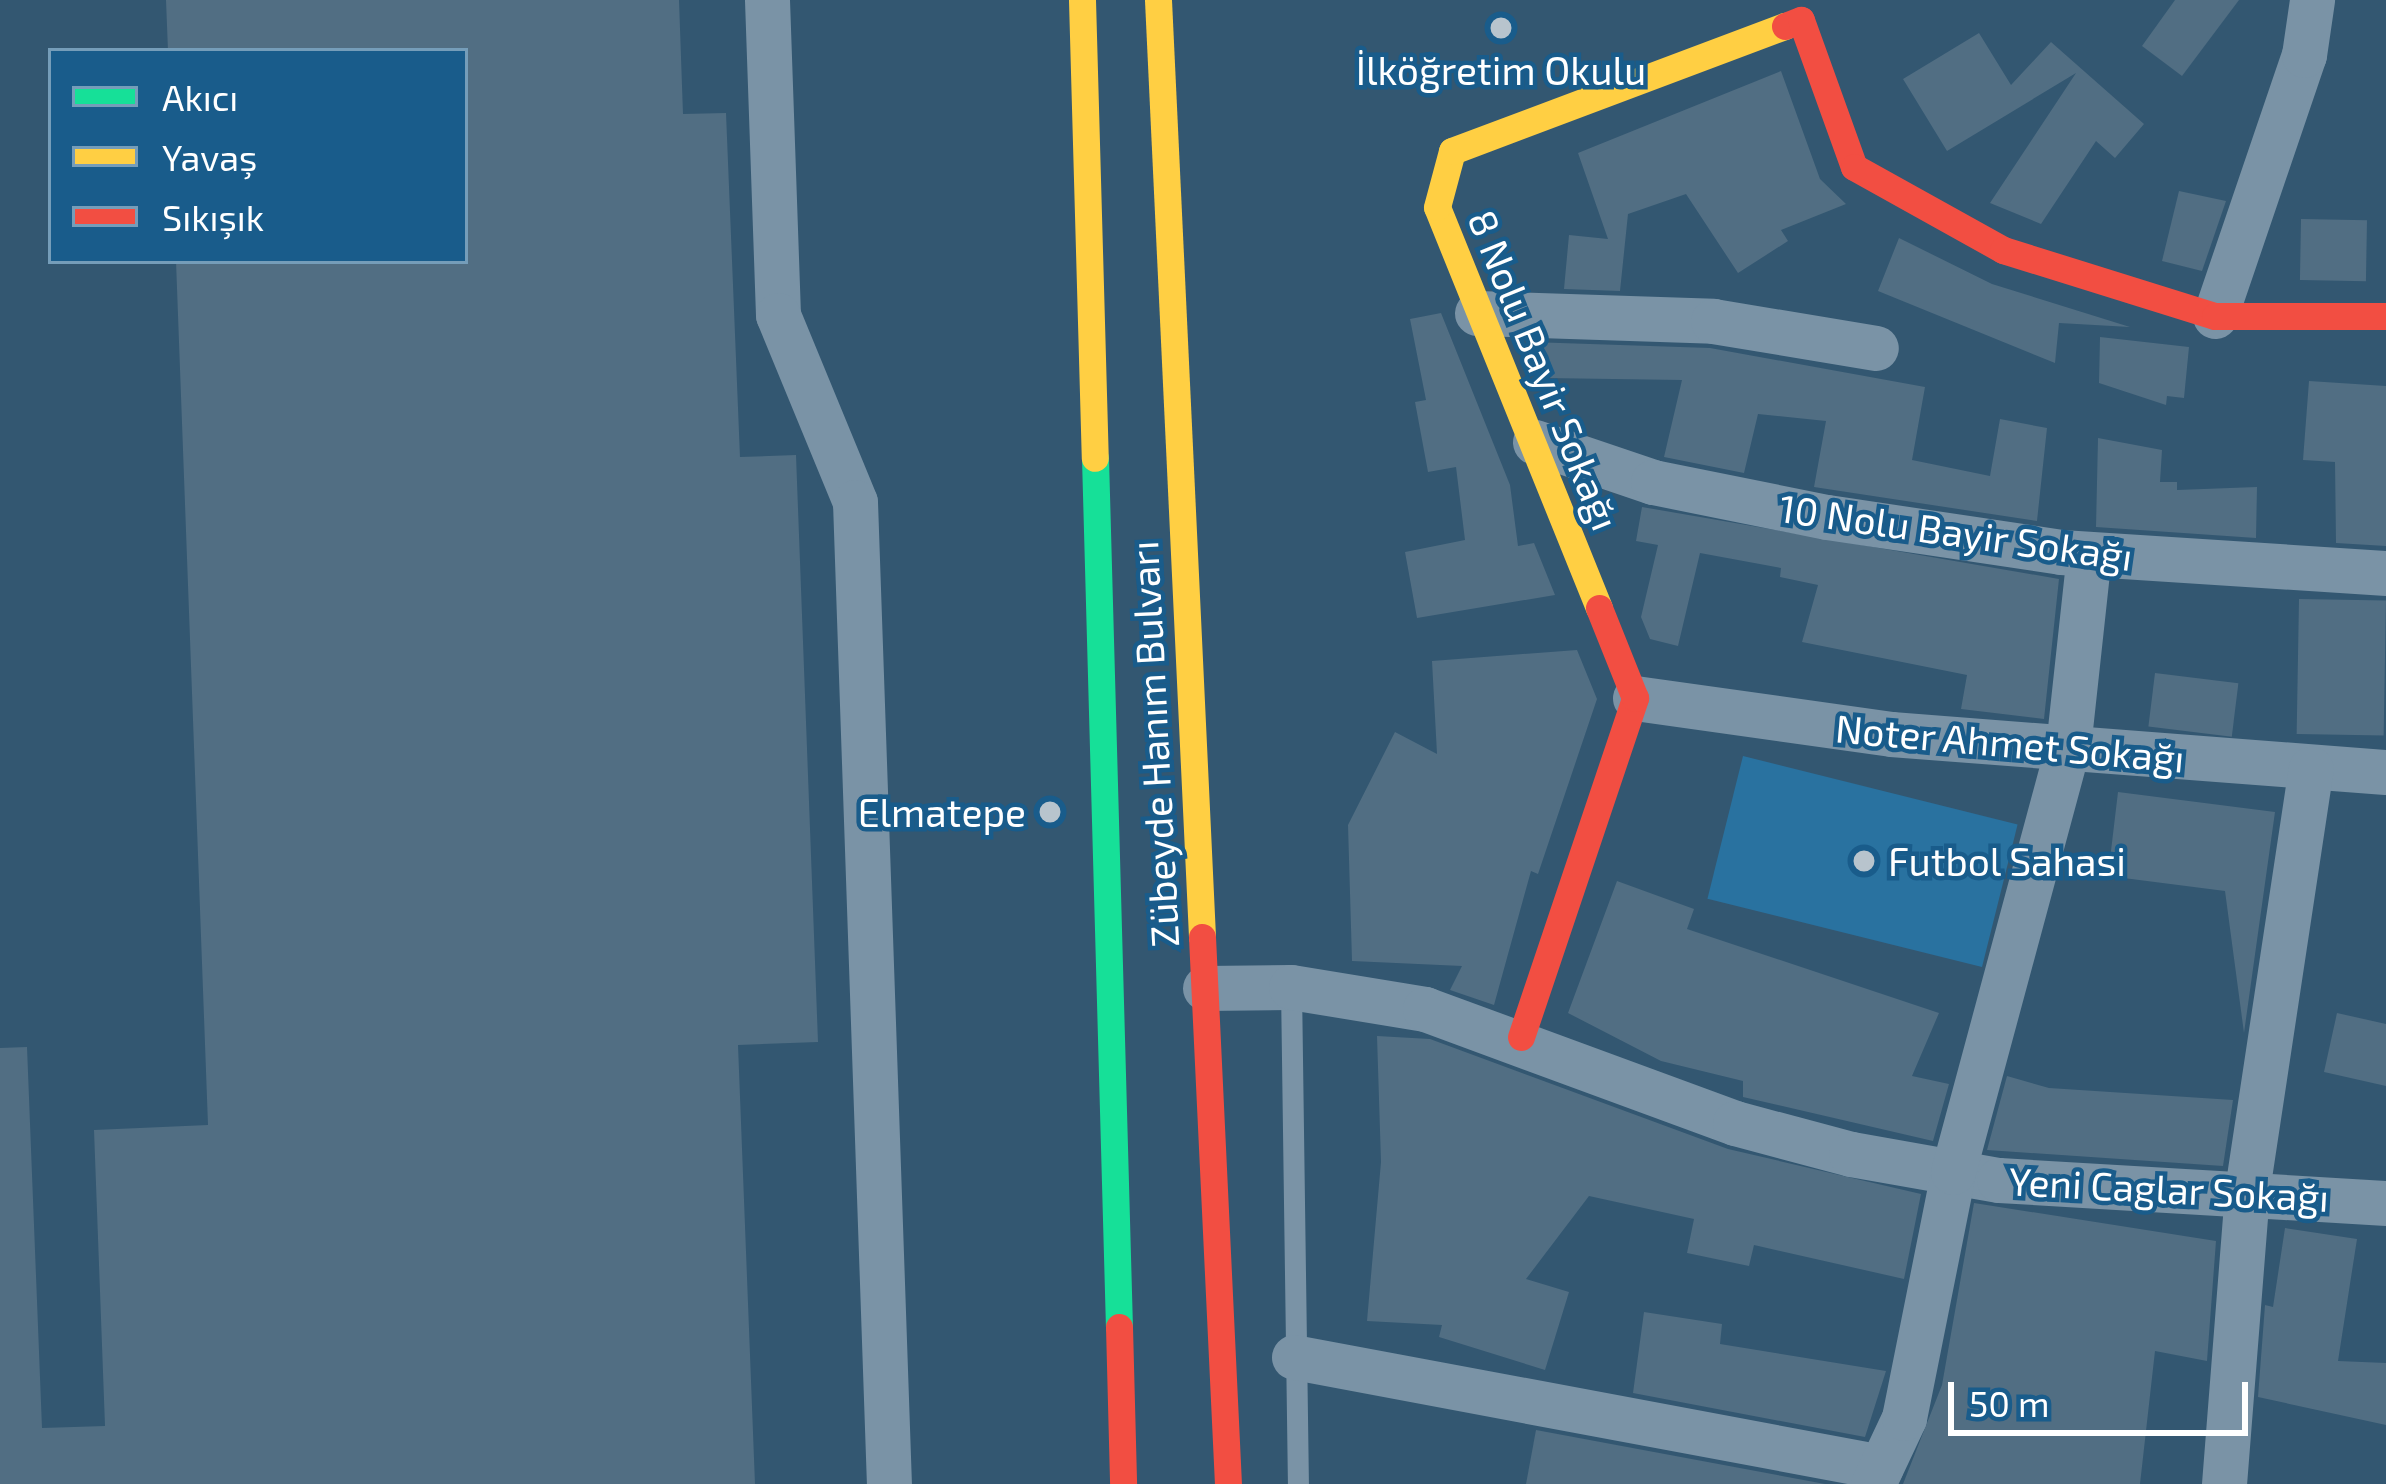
<!DOCTYPE html>
<meta charset="utf-8">
<style>
body{margin:0}
#map{position:relative;width:2386px;height:1484px;overflow:hidden;background:#335771;font-family:"Exo 2",sans-serif}
div>[style]{position:absolute}
.green>*{inset:0;background:#2972a0;transform-origin:0 0}
.building>*{inset:0;background:#516e83;transform-origin:0 0}
.lane>*{height:21px;margin:-10.5px;padding:0 10.5px;transform-origin:10.5px;border-radius:10.5px;background:#7a93a6}
.street>*{height:45px;margin:-22.5px;padding:0 22.5px;transform-origin:22.5px;border-radius:22.5px;background:#7a93a6}
.fast>*{height:27px;margin:-13.5px;padding:0 13.5px;transform-origin:13.5px;border-radius:13.5px;background:#16e098}
.slow>*{height:27px;margin:-13.5px;padding:0 13.5px;transform-origin:13.5px;border-radius:13.5px;background:#ffcf43}
.jam>*{height:27px;margin:-13.5px;padding:0 13.5px;transform-origin:13.5px;border-radius:13.5px;background:#f24e42}
.dots>*{width:33px;height:33px;translate:-50% -50%;box-sizing:border-box;border:6px solid #195c8b;border-radius:50%}
span{translate:-50% -50%;white-space:nowrap;text-align:center;line-height:1.15;-webkit-text-stroke:9px #195c8b;paint-order:stroke}
.poi-label{font-size:39px;color:#fff}
.right{translate:-100% -50%;text-align:right}
.left{translate:0 -50%;text-align:left}
.street-label{font-size:39px;color:#fff}
.legend{position:absolute;left:48px;top:48px;width:420px;height:216px;box-sizing:border-box;background:#195c8b;border:3px solid #759db9;margin:0;padding:15px 21px;list-style:none;font-size:36px;color:#fff}
.legend li{display:flex;align-items:center;gap:24px;height:60px}
.legend b{width:60px;border:3px solid #759db9}
.scale{position:absolute;left:1948px;top:1382px;width:300px;height:54px;box-sizing:border-box;border:6px solid #fff;border-top:0;padding-left:15px;font-size:36px;line-height:42px;white-space:nowrap;color:#fff;-webkit-text-stroke:9px #195c8b;paint-order:stroke}
</style>
<div id="map">
<div class="green">
<i style="left:1743px;top:756px;width:283px;height:147px;rotate:14deg"></i>
</div>
<div class="building">
<i style="clip-path:polygon(166px 0,679px 0,683px 114px,726px 113px,740px 457px,796px 455px,818px 1042px,738px 1045px,755px 1484px,0 1484px,0 1048px,27px 1047px,42px 1428px,105px 1426px,94px 1130px,208px 1125px,176px 261px,465px 261px,465px 51px,168px 51px)"></i>
<i style="clip-path:polygon(2175px 0,2239px 0,2182px 76px,2142px 46px)"></i>
<i style="clip-path:polygon(1979px 33px,2011px 85px,2051px 42px,2144px 124px,2115px 158px,2096px 141px,2041px 224px,1990px 203px,2076px 73px,1947px 151px,1903px 79px)"></i>
<i style="clip-path:polygon(1781px 71px,1820px 179px,1846px 204px,1781px 230px,1788px 241px,1738px 273px,1686px 194px,1628px 214px,1620px 291px,1564px 289px,1569px 235px,1608px 239px,1578px 153px)"></i>
<i style="clip-path:polygon(2179px 191px,2226px 201px,2202px 271px,2162px 261px)"></i>
<i style="left:2301px;top:219px;width:66px;height:61px;rotate:1deg"></i>
<i style="clip-path:polygon(1899px 238px,1992px 284px,2130px 327px,2059px 323px,2055px 363px,1878px 291px)"></i>
<i style="clip-path:polygon(1441px 313px,1510px 485px,1518px 546px,1534px 543px,1555px 595px,1417px 618px,1405px 552px,1465px 540px,1456px 467px,1428px 472px,1415px 402px,1426px 400px,1410px 319px)"></i>
<i style="clip-path:polygon(2100px 337px,2189px 347px,2184px 398px,2167px 396px,2166px 405px,2099px 383px)"></i>
<i style="clip-path:polygon(1530px 342px,1710px 348px,1925px 387px,1912px 460px,1990px 476px,2000px 419px,2047px 428px,2037px 521px,1814px 487px,1826px 421px,1758px 414px,1744px 473px,1664px 457px,1682px 380px,1545px 378px)"></i>
<i style="clip-path:polygon(2309px 381px,2386px 386px,2386px 546px,2336px 543px,2335px 462px,2303px 460px)"></i>
<i style="clip-path:polygon(2098px 438px,2162px 450px,2160px 482px,2177px 482px,2177px 490px,2257px 487px,2256px 538px,2096px 527px)"></i>
<i style="clip-path:polygon(1642px 507px,2059px 579px,2044px 719px,1961px 709px,1967px 675px,1802px 642px,1818px 585px,1780px 577px,1781px 568px,1700px 553px,1678px 646px,1650px 639px,1641px 617px,1658px 545px,1636px 541px)"></i>
<i style="left:2299px;top:599px;width:87px;height:135px;rotate:1deg"></i>
<i style="clip-path:polygon(1577px 650px,1597px 699px,1538px 874px,1531px 871px,1494px 1005px,1450px 990px,1462px 966px,1352px 961px,1348px 825px,1395px 732px,1437px 754px,1432px 661px)"></i>
<i style="left:2155px;top:673px;width:84px;height:54px;rotate:7deg"></i>
<i style="clip-path:polygon(2118px 792px,2275px 812px,2244px 1033px,2225px 891px,2108px 876px)"></i>
<i style="clip-path:polygon(1617px 881px,1694px 909px,1687px 929px,1939px 1013px,1912px 1076px,1949px 1084px,1933px 1141px,1743px 1097px,1743px 1081px,1661px 1061px,1568px 1013px)"></i>
<i style="clip-path:polygon(2337px 1013px,2386px 1024px,2386px 1086px,2324px 1072px)"></i>
<i style="clip-path:polygon(1377px 1036px,1430px 1039px,1728px 1149px,1921px 1194px,1904px 1279px,1754px 1245px,1749px 1266px,1687px 1253px,1694px 1219px,1589px 1196px,1526px 1279px,1569px 1292px,1545px 1370px,1439px 1337px,1442px 1325px,1367px 1321px,1381px 1162px)"></i>
<i style="clip-path:polygon(2007px 1076px,2049px 1088px,2233px 1100px,2223px 1166px,1987px 1150px)"></i>
<i style="clip-path:polygon(1974px 1203px,2216px 1241px,2207px 1361px,2155px 1351px,2140px 1484px,1903px 1484px,1942px 1385px)"></i>
<i style="clip-path:polygon(2285px 1228px,2357px 1239px,2338px 1361px,2386px 1363px,2386px 1425px,2258px 1397px,2265px 1305px,2273px 1307px)"></i>
<i style="clip-path:polygon(1644px 1312px,1722px 1324px,1720px 1344px,1886px 1371px,1865px 1437px,1633px 1393px)"></i>
<i style="clip-path:polygon(1536px 1430px,1825px 1484px,1526px 1484px)"></i>
</div>
<div class="lane">
<i style="left:1291px;top:987px;width:497px;rotate:89.2deg"></i>
</div>
<div class="street">
<i style="left:767px;top:0;width:315px;rotate:88deg"></i>
<i style="left:778px;top:315px;width:202px;rotate:67.6deg"></i>
<i style="left:855px;top:502px;width:983px;rotate:88.02deg"></i>
<i style="left:1477px;top:313px;width:236px;rotate:1.9deg"></i>
<i style="left:1713px;top:321px;width:165px;rotate:9.4deg"></i>
<i style="left:2215px;top:316px;width:276px;rotate:-71.2deg"></i>
<i style="left:2304px;top:55px;width:56px;rotate:-81.7deg"></i>
<i style="left:1535px;top:442px;width:125px;rotate:18.7deg"></i>
<i style="left:1653px;top:482px;width:177px;rotate:11.4deg"></i>
<i style="left:1827px;top:517px;width:237px;rotate:8.5deg"></i>
<i style="left:2061px;top:552px;width:326px;rotate:3.7deg"></i>
<i style="left:1635px;top:698px;width:259px;rotate:8deg"></i>
<i style="left:1891px;top:734px;width:496px;rotate:4.4deg"></i>
<i style="left:1205px;top:988px;width:86px;rotate:-0.7deg"></i>
<i style="left:1291px;top:987px;width:136px;rotate:9.3deg"></i>
<i style="left:1425px;top:1009px;width:330px;rotate:20.2deg"></i>
<i style="left:1735px;top:1123px;width:120px;rotate:15deg"></i>
<i style="left:1851px;top:1154px;width:150px;rotate:10deg"></i>
<i style="left:1999px;top:1180px;width:388px;rotate:3.4deg"></i>
<i style="left:1294px;top:1357px;width:597px;rotate:10.61deg"></i>
<i style="left:1873px;top:1484px;width:73px;rotate:-64.8deg"></i>
<i style="left:1904px;top:1418px;width:251px;rotate:-78.7deg"></i>
<i style="left:1953px;top:1172px;width:440px;rotate:-74.9deg"></i>
<i style="left:2068px;top:747px;width:193px;rotate:-83.8deg"></i>
<i style="left:2224px;top:1484px;width:295px;rotate:-85.5deg"></i>
<i style="left:2247px;top:1190px;width:426px;rotate:-81.4deg"></i>
</div>
<div class="fast">
<i style="left:1095px;top:458px;width:869px;rotate:88.42deg"></i>
</div>
<div class="slow">
<i style="left:1082px;top:0;width:458px;rotate:88.4deg"></i>
<i style="left:1158px;top:0;width:938px;rotate:87.31deg"></i>
<i style="left:1599px;top:608px;width:432px;rotate:-112deg"></i>
<i style="left:1437px;top:207px;width:58px;rotate:-75deg"></i>
<i style="left:1452px;top:151px;width:356px;rotate:-20.6deg"></i>
</div>
<div class="jam">
<i style="left:1785px;top:26px;width:17px;rotate:-21deg"></i>
<i style="left:1801px;top:20px;width:156px;rotate:70.2deg"></i>
<i style="left:1854px;top:167px;width:171px;rotate:29.1deg"></i>
<i style="left:2003px;top:250px;width:222px;rotate:17.3deg"></i>
<i style="left:2215px;top:316px;width:171px"></i>
<i style="left:1202px;top:937px;width:548px;rotate:87.28deg"></i>
<i style="left:1521px;top:1037px;width:358px;rotate:-71.4deg"></i>
<i style="left:1635px;top:698px;width:97px;rotate:-111.8deg"></i>
<i style="left:1119px;top:1327px;width:157px;rotate:88.5deg"></i>
</div>
<div class="dots">
<i style="left:1501px;top:28px;background:#b8c4cd"></i>
<i style="left:1050px;top:812px;background:#b8c4cd"></i>
<i style="left:1864px;top:861px;background:#b8c4cd"></i>
</div>
<div class="poi-label">
<span style="left:1501px;top:70px">İlköğretim Okulu</span>
<span class="right" style="left:1026px;top:812px">Elmatepe</span>
<span class="left" style="left:1888px;top:861px">Futbol Sahasi</span>
</div>
<div class="street-label">
<span style="left:1544px;top:370px;rotate:68deg">8 Nolu Bayir Sokağı</span>
<span style="left:1956px;top:532px;rotate:8deg">10 Nolu Bayir Sokağı</span>
<span style="left:2010px;top:743px;rotate:5deg">Noter Ahmet Sokağı</span>
<span style="left:1154px;top:744px;rotate:-93deg">Zübeyde Hanım Bulvarı</span>
<span style="left:2169px;top:1189px;rotate:3deg">Yeni Caglar Sokağı</span>
</div>
<ul class="legend">
<li><b style="height:15px;background:#16e098"></b>Akıcı</li>
<li><b style="height:15px;background:#ffcf43"></b>Yavaş</li>
<li><b style="height:15px;background:#f24e42"></b>Sıkışık</li>
</ul>
<div class="scale">50 m</div>
</div>
